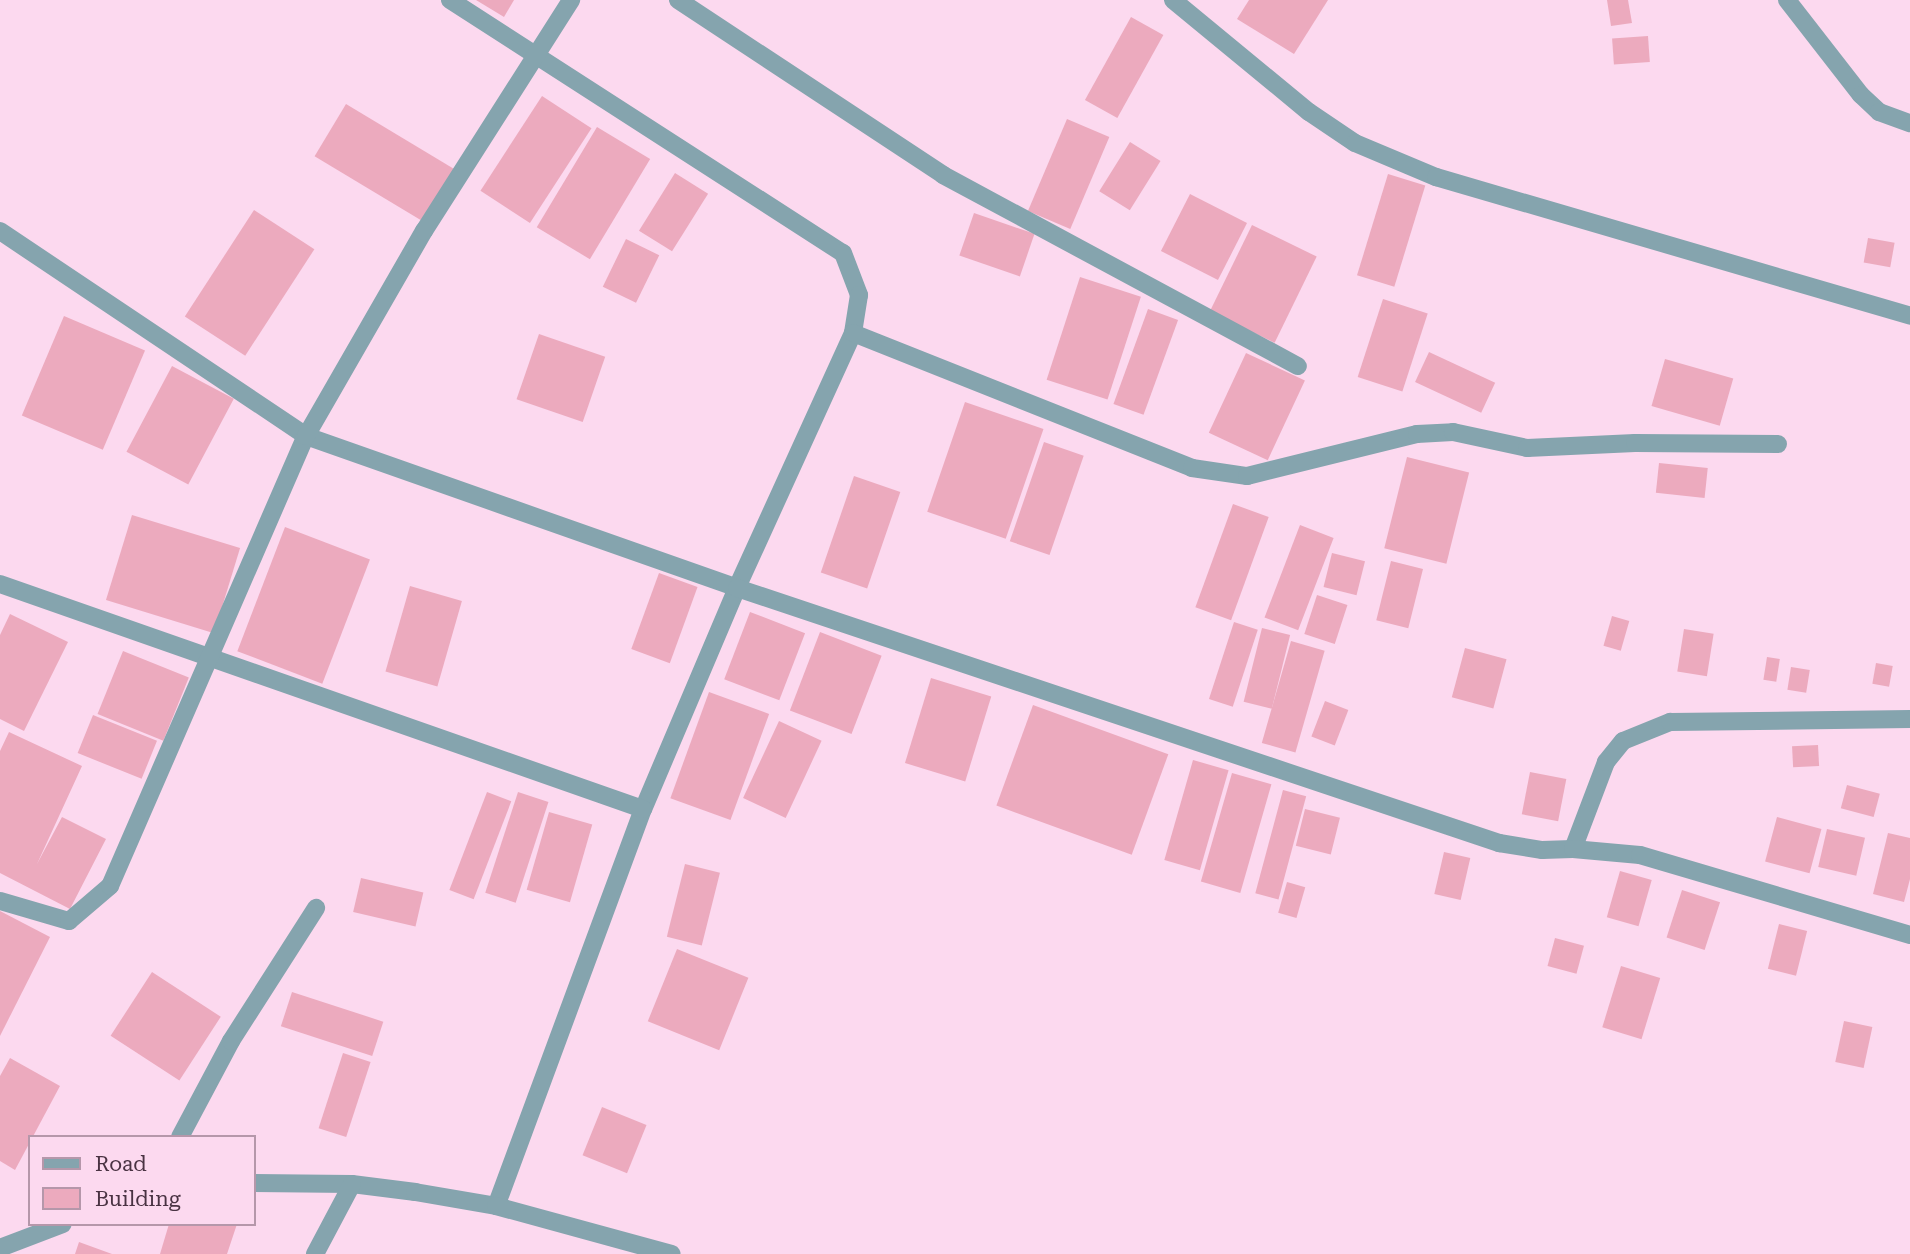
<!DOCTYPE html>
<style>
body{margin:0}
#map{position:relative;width:1910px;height:1254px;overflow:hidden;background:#fcd9ef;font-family:"Roboto Serif",serif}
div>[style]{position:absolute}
.building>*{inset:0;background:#ecaabe;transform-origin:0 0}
.minor>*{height:18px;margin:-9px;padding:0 9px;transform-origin:9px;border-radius:9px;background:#85a4ae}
span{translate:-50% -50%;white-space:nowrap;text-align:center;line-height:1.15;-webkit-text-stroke:5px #fcd9ef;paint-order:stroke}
.legend{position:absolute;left:28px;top:1135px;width:228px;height:91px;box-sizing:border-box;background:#fcd9ef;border:2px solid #b597aa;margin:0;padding:9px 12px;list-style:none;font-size:21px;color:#4a3343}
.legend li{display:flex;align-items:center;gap:14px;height:35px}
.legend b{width:35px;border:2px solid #b597aa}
</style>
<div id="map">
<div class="building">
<i style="clip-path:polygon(476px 0,514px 0,504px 17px)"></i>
<i style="clip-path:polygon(1249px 0,1328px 0,1294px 54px,1237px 19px)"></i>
<i style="clip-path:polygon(1607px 0,1628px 0,1632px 23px,1611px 26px)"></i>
<i style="left:1131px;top:17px;width:37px;height:95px;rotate:29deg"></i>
<i style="left:1648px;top:36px;width:26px;height:36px;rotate:86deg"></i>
<i style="left:542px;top:96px;width:59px;height:113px;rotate:33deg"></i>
<i style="left:346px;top:104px;width:131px;height:61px;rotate:31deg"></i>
<i style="left:1067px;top:119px;width:46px;height:100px;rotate:23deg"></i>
<i style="left:597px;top:127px;width:62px;height:117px;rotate:31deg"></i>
<i style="left:1130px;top:142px;width:36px;height:58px;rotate:32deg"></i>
<i style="left:675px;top:173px;width:39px;height:68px;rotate:32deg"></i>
<i style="left:1388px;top:174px;width:39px;height:106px;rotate:17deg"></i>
<i style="left:1190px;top:194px;width:64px;height:64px;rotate:27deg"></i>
<i style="left:254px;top:210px;width:72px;height:127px;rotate:33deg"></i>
<i style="left:974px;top:213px;width:64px;height:45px;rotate:19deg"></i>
<i style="left:1252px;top:225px;width:72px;height:96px;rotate:26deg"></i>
<i style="left:1868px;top:238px;width:27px;height:25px;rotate:10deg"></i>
<i style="left:626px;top:239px;width:37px;height:53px;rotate:26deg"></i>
<i style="left:1080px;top:277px;width:64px;height:108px;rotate:18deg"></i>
<i style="left:1383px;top:299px;width:47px;height:82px;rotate:18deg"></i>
<i style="left:1148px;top:309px;width:32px;height:101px;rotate:20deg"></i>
<i style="left:64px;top:316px;width:88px;height:108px;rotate:23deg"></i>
<i style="left:539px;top:334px;width:70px;height:69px;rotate:19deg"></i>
<i style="left:1429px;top:352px;width:73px;height:33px;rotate:25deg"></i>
<i style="left:1246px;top:353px;width:65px;height:88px;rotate:25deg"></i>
<i style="left:1665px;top:359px;width:71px;height:49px;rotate:16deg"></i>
<i style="left:172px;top:366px;width:70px;height:97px;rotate:28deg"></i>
<i style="left:965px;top:402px;width:83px;height:116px;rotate:19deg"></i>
<i style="left:1044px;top:442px;width:42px;height:105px;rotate:19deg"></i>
<i style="left:1407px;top:457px;width:64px;height:94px;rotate:14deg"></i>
<i style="left:1659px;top:463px;width:49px;height:30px;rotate:6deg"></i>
<i style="left:854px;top:476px;width:49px;height:102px;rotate:19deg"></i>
<i style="left:1233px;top:504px;width:38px;height:110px;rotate:20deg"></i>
<i style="left:132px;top:515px;width:113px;height:89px;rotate:17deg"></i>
<i style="left:1300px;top:525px;width:36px;height:99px;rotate:21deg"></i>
<i style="left:285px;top:527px;width:91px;height:133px;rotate:21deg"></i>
<i style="left:1332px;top:553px;width:34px;height:35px;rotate:14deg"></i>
<i style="left:1391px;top:561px;width:33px;height:61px;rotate:14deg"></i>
<i style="left:659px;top:573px;width:41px;height:81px;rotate:20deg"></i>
<i style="left:410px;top:586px;width:54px;height:89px;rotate:16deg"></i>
<i style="left:1317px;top:595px;width:32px;height:41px;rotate:18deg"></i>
<i style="left:750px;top:612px;width:59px;height:72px;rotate:21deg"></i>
<i style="clip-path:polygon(10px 614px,68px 642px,24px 731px,0 719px,0 635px)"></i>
<i style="left:1612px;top:616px;width:18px;height:31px;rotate:16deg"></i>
<i style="left:1234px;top:622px;width:25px;height:81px;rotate:18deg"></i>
<i style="left:1262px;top:628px;width:29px;height:76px;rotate:14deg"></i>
<i style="left:1684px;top:629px;width:30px;height:43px;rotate:9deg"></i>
<i style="left:820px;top:632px;width:66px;height:84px;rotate:21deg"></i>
<i style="left:1291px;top:641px;width:35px;height:106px;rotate:16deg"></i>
<i style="left:1465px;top:648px;width:43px;height:51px;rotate:15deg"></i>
<i style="left:123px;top:651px;width:71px;height:68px;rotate:22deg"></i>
<i style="left:1767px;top:657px;width:13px;height:23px;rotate:9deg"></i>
<i style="left:1876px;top:663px;width:17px;height:21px;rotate:10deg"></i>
<i style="left:1791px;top:667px;width:19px;height:23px;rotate:9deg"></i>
<i style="left:931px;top:678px;width:63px;height:89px;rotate:17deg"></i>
<i style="left:709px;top:692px;width:64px;height:113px;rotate:20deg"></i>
<i style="left:1325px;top:701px;width:25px;height:38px;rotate:21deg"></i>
<i style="left:1033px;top:705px;width:144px;height:107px;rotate:20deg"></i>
<i style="left:93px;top:715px;width:69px;height:41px;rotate:22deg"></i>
<i style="left:779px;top:721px;width:47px;height:85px;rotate:25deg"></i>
<i style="clip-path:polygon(9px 732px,82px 766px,37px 864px,62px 817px,106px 839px,70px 909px,0 873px,0 751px)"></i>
<i style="left:1818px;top:745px;width:21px;height:26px;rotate:87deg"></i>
<i style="left:1193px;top:760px;width:37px;height:104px;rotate:16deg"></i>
<i style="left:1530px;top:772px;width:37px;height:43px;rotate:11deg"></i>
<i style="left:1232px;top:773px;width:41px;height:113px;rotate:16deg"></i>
<i style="left:1847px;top:785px;width:34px;height:24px;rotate:15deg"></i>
<i style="left:1283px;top:790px;width:24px;height:107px;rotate:15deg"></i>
<i style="left:487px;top:792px;width:26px;height:105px;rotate:21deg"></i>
<i style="left:518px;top:792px;width:32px;height:106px;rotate:18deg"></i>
<i style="left:1305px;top:809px;width:36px;height:38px;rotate:14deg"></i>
<i style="left:549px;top:812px;width:45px;height:81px;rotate:16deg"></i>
<i style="left:1777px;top:817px;width:46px;height:46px;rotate:15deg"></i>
<i style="left:1827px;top:829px;width:39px;height:39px;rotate:13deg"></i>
<i style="clip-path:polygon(1888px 833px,1910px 838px,1910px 879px,1904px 902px,1873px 894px)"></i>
<i style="left:1444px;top:852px;width:27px;height:43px;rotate:13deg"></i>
<i style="left:685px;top:864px;width:36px;height:75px;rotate:14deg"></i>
<i style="left:1620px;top:871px;width:33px;height:48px;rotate:16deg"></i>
<i style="left:361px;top:878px;width:64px;height:35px;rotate:13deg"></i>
<i style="left:1287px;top:882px;width:19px;height:32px;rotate:16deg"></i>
<i style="left:1682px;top:890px;width:40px;height:50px;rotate:18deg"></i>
<i style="clip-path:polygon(0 911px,50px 937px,0 1036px)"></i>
<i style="left:1779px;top:924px;width:29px;height:46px;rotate:14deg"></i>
<i style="left:1555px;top:938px;width:30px;height:29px;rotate:15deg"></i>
<i style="left:677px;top:949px;width:77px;height:78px;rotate:22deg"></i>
<i style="left:1621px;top:966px;width:41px;height:64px;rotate:17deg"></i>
<i style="left:152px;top:972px;width:82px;height:76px;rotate:33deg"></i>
<i style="left:292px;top:992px;width:96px;height:36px;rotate:18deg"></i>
<i style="left:1844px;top:1021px;width:29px;height:42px;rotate:12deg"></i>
<i style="left:343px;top:1053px;width:29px;height:79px;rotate:18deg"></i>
<i style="clip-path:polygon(10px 1058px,60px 1086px,15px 1170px,0 1161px,0 1076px)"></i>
<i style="left:602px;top:1107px;width:48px;height:52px;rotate:22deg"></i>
<i style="clip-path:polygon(169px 1224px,237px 1224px,227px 1254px,160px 1254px)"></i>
<i style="clip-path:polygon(79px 1242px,112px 1254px,75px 1254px)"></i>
</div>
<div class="minor">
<i style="left:450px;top:0;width:467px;rotate:32.8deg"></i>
<i style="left:843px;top:253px;width:45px;rotate:69.1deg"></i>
<i style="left:859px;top:295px;width:38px;rotate:99deg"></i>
<i style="left:853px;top:333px;width:280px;rotate:114.5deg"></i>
<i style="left:737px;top:588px;width:240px;rotate:113deg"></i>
<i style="left:643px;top:809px;width:423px;rotate:110.3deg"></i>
<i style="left:678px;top:0;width:318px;rotate:33.4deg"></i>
<i style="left:943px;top:175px;width:403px;rotate:28.3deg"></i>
<i style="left:1173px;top:0;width:176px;rotate:39.5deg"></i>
<i style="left:1309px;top:112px;width:55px;rotate:34deg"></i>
<i style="left:1355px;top:143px;width:88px;rotate:22.8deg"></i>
<i style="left:1436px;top:177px;width:494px;rotate:16.3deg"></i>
<i style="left:1787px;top:0;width:120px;rotate:52.1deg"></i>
<i style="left:1861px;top:95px;width:25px;rotate:43deg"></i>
<i style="left:1879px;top:112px;width:33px;rotate:20deg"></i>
<i style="left:0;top:231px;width:368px;rotate:33.8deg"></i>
<i style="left:306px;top:436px;width:457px;rotate:19.4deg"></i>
<i style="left:737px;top:588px;width:804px;rotate:18.5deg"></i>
<i style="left:1499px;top:843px;width:44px;rotate:9.2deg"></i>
<i style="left:1542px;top:850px;width:31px;rotate:-2deg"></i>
<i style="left:1573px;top:849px;width:93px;rotate:-69.2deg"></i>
<i style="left:1606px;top:762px;width:27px;rotate:-51deg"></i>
<i style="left:1623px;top:741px;width:51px;rotate:-22deg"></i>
<i style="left:1670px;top:722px;width:240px;rotate:-0.7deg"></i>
<i style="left:853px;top:333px;width:365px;rotate:21.7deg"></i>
<i style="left:1192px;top:468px;width:56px;rotate:8.3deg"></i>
<i style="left:1247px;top:476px;width:175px;rotate:-13.9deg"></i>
<i style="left:1417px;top:434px;width:36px;rotate:-3deg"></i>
<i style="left:1453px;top:432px;width:76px;rotate:12.2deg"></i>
<i style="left:1527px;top:448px;width:108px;rotate:-2.7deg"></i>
<i style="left:1635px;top:443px;width:143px;rotate:0.4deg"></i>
<i style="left:0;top:584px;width:681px;rotate:19.29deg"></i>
<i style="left:1573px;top:849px;width:67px;rotate:5.1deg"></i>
<i style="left:1640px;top:855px;width:282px;rotate:16.5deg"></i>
<i style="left:0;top:901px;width:72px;rotate:16.2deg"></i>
<i style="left:69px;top:921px;width:54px;rotate:-40.5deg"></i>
<i style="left:110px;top:886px;width:491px;rotate:-66.5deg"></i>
<i style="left:306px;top:436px;width:237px;rotate:-60.1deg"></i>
<i style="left:424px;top:231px;width:274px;rotate:-57.5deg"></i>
<i style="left:180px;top:1137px;width:109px;rotate:-62deg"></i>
<i style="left:231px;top:1041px;width:158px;rotate:-57.4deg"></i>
<i style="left:254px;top:1183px;width:98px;rotate:0.6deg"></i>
<i style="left:352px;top:1184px;width:64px;rotate:7.2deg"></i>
<i style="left:415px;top:1192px;width:82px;rotate:9.8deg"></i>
<i style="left:496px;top:1206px;width:182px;rotate:15.3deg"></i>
<i style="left:0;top:1248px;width:67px;rotate:-20.9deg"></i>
<i style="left:315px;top:1254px;width:79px;rotate:-62.1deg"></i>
</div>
<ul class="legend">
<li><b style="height:9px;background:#85a4ae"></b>Road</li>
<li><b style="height:19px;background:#ecaabe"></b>Building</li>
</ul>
</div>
